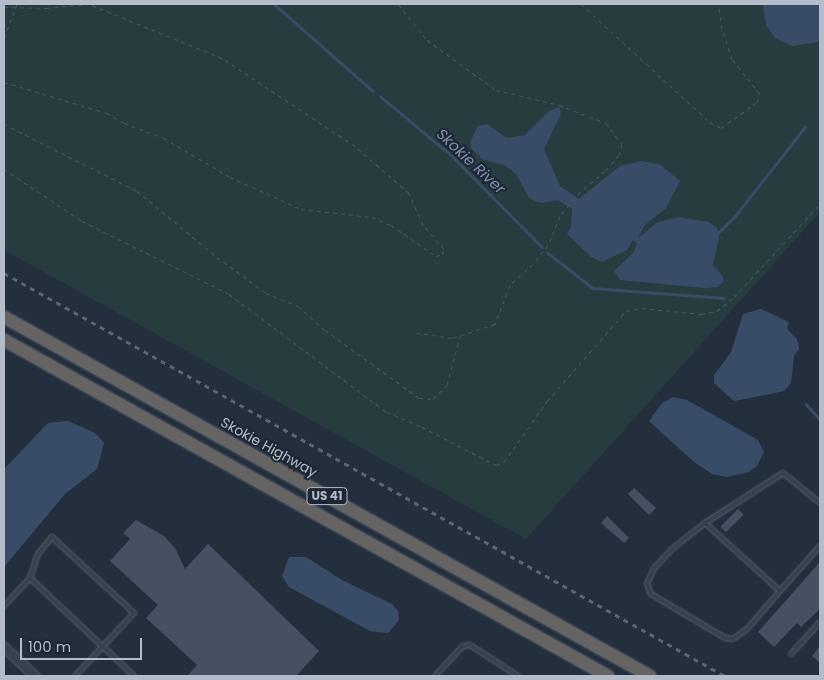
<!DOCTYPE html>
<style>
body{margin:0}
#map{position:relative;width:824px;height:680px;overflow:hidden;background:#242f3e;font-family:Poppins,sans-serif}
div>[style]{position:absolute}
.green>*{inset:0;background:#263c3f}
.water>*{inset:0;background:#394c67}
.stream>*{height:2.5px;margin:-1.25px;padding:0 1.25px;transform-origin:1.25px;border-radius:1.25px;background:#394c67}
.building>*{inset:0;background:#455162;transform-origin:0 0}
.path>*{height:1px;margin-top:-0.5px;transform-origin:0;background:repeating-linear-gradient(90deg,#44595c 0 4px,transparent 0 8px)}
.roads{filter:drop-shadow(0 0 1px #565f6c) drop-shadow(0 0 1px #565f6c)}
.service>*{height:4px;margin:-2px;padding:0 2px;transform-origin:2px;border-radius:2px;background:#38414e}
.tertiary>*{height:9px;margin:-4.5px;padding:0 4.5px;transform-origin:4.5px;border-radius:4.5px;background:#38414e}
.trunk>*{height:12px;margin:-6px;padding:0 6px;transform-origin:6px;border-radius:6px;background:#656462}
.rail>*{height:2.5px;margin-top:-1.25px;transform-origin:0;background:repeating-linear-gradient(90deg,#5a6575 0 5px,transparent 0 10px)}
span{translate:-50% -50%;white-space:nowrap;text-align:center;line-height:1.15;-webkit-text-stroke:4px #1d2633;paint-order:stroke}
.shield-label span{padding:1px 4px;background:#1d2633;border:1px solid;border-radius:4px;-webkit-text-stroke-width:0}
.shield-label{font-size:12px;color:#b4bcc9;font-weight:700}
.street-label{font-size:14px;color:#b4bcc9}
.water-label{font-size:15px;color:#7c92b1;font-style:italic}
.frame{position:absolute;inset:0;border:5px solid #b4bcc9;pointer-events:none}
.scale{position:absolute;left:20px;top:638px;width:122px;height:22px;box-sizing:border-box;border:2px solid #b4bcc9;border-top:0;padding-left:6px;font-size:15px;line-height:18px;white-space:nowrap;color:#b4bcc9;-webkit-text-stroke:4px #1d2633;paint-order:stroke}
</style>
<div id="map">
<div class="green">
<i style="clip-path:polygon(4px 4px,820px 4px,820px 212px,526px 539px,4px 250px)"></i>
</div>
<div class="water">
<i style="clip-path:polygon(763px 4px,820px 4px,819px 42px,792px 46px,775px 38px,766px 25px)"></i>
<i style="clip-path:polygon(559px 107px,561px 114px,544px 149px,560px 186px,579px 199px,620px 166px,641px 161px,659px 164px,680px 181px,666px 208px,645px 225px,637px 239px,658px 222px,679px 217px,709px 222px,717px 228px,719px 237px,713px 265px,723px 276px,723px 282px,717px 287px,705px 288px,620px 280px,614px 271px,634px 252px,637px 243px,633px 240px,627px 250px,602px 262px,591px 257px,567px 234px,571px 227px,572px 209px,558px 200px,540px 203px,529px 198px,516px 174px,506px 166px,482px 159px,471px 148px,470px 142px,478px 126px,487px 124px,507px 138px,525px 135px,549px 111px)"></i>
<i style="clip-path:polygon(761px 309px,789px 322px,787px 329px,797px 339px,799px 349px,794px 356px,791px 383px,784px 391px,734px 401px,714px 383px,714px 375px,731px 352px,743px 314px)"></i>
<i style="clip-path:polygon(673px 397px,687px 400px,758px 440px,764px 452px,757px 466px,749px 472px,727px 477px,712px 474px,694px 462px,649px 421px,662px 403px)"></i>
<i style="clip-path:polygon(68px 421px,95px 433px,104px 443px,97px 469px,65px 494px,4px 567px,4px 469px,48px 423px)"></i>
<i style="clip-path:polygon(289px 557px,306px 557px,342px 580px,392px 604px,398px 611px,399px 620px,388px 633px,370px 631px,289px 587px,282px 576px)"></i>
</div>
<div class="stream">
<i style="left:274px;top:4px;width:132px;rotate:41.3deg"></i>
<i style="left:380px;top:96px;width:94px;rotate:39.8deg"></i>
<i style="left:452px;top:156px;width:128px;rotate:45.3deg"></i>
<i style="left:718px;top:233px;width:24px;rotate:-45deg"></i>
<i style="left:735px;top:216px;width:113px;rotate:-51.8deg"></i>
<i style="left:548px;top:253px;width:57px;rotate:37.9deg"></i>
<i style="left:593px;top:288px;width:131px;rotate:4.4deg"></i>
<i style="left:806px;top:404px;width:21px;rotate:47deg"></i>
</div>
<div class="building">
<i style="clip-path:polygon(634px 488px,656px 508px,649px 515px,628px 494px)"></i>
<i style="left:738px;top:509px;width:8px;height:25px;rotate:45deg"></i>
<i style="clip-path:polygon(607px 516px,629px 538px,624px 543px,601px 523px)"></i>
<i style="clip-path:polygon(136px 520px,164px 536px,175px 548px,185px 569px,208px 544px,319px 651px,296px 676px,187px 676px,197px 665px,146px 618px,158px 605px,110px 561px,130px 539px,123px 533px)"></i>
<i style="clip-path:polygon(820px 562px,820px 609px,801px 627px,797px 623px,774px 647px,758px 632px)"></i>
<i style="clip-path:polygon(820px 646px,820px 663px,812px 656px)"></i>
</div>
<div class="path">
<i style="left:398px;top:4px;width:46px;rotate:51.1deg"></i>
<i style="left:427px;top:40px;width:85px;rotate:35.9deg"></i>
<i style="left:496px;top:90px;width:65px;rotate:13.4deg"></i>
<i style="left:559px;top:105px;width:50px;rotate:21deg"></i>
<i style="left:606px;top:123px;width:26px;rotate:53deg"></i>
<i style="left:622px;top:144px;width:11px;rotate:105deg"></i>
<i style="left:619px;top:155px;width:21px;rotate:131deg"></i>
<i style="left:605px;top:171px;width:33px;rotate:140deg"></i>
<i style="left:580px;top:192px;width:31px;rotate:130deg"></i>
<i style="left:560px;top:216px;width:31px;rotate:112deg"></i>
<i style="left:548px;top:245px;width:24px;rotate:128deg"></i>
<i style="left:533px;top:264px;width:31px;rotate:138deg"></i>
<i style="left:510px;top:285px;width:42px;rotate:111deg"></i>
<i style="left:495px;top:324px;width:45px;rotate:162deg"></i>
<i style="left:452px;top:338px;width:39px;rotate:-171deg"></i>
<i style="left:581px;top:4px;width:175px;rotate:42.5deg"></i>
<i style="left:710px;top:122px;width:13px;rotate:29deg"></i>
<i style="left:721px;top:128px;width:44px;rotate:-35.8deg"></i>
<i style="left:757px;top:102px;width:9px;rotate:-69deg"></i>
<i style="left:760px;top:94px;width:45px;rotate:-128.7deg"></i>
<i style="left:732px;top:59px;width:33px;rotate:-108deg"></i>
<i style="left:722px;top:28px;width:24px;rotate:-99deg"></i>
<i style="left:4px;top:7px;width:42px;rotate:1.4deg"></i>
<i style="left:46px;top:8px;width:41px;rotate:-5.6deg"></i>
<i style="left:4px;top:38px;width:36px;rotate:-69deg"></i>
<i style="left:4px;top:82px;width:108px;rotate:16.8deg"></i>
<i style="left:107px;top:113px;width:20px;rotate:30deg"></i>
<i style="left:124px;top:123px;width:43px;rotate:20.6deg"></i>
<i style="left:164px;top:138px;width:77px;rotate:30.6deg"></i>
<i style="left:230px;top:177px;width:78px;rotate:24.3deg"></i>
<i style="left:301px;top:209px;width:71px;rotate:6.4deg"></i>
<i style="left:372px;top:217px;width:21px;rotate:23deg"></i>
<i style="left:391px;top:225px;width:55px;rotate:34.6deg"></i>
<i style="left:436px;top:256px;width:6px;rotate:-18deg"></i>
<i style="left:442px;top:254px;width:5px;rotate:-68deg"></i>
<i style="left:444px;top:249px;width:32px;rotate:-131deg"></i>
<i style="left:423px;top:225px;width:35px;rotate:-114deg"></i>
<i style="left:409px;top:193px;width:72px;rotate:-139deg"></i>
<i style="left:355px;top:146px;width:159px;rotate:-146.5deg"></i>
<i style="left:222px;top:58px;width:144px;rotate:-157.9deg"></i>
<i style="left:4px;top:124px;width:149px;rotate:26.7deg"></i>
<i style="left:137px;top:191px;width:104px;rotate:39.5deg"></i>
<i style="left:217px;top:257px;width:61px;rotate:36.3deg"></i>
<i style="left:266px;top:293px;width:35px;rotate:22deg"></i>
<i style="left:298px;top:306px;width:36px;rotate:42deg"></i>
<i style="left:325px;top:330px;width:116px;rotate:35.9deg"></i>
<i style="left:419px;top:398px;width:14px;rotate:4deg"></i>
<i style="left:433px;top:399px;width:20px;rotate:-45deg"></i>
<i style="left:447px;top:385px;width:51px;rotate:-75.1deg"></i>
<i style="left:4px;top:169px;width:94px;rotate:33.7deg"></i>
<i style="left:82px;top:221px;width:164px;rotate:26.4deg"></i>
<i style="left:229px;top:294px;width:197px;rotate:36.8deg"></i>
<i style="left:387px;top:412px;width:38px;rotate:23deg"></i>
<i style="left:422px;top:427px;width:83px;rotate:27.2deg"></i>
<i style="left:496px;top:465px;width:9px;rotate:-21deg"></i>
<i style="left:504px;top:462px;width:75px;rotate:-54.8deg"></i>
<i style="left:547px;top:401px;width:120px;rotate:-48.7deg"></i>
<i style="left:626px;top:311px;width:16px;rotate:-11deg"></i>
<i style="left:642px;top:308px;width:59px;rotate:5.8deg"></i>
<i style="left:701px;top:314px;width:16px;rotate:-11deg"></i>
<i style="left:717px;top:311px;width:22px;rotate:-39deg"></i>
<i style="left:734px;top:297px;width:127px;rotate:-47.2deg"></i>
</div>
<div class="roads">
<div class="service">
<i style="left:820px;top:503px;width:48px;rotate:-141deg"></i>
<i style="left:783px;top:473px;width:93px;rotate:147.3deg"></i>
<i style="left:705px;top:523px;width:101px;rotate:42.2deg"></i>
<i style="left:780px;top:591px;width:60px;rotate:-48.4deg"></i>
<i style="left:705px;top:523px;width:42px;rotate:141.8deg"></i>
<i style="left:672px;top:549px;width:26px;rotate:133deg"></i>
<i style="left:654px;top:568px;width:17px;rotate:114deg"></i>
<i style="left:647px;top:584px;width:11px;rotate:68deg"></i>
<i style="left:651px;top:594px;width:86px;rotate:30.7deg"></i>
<i style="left:725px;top:638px;width:8px;rotate:7deg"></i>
<i style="left:733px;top:639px;width:17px;rotate:-36deg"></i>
<i style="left:747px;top:629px;width:50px;rotate:-49deg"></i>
<i style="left:30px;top:578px;width:143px;rotate:43.3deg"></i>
<i style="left:4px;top:606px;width:38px;rotate:-47deg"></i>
<i style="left:30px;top:578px;width:25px;rotate:-72deg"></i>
<i style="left:38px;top:554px;width:22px;rotate:-51deg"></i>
<i style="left:52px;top:537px;width:112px;rotate:42.8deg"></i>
<i style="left:134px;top:613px;width:86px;rotate:133.1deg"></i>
<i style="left:791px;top:654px;width:43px;rotate:-47.8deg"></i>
<i style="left:435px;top:676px;width:41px;rotate:-47deg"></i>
<i style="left:463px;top:646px;width:7px;rotate:-8deg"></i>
<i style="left:470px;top:645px;width:57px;rotate:32.9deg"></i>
</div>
<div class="tertiary">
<i style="left:4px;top:647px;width:42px;rotate:43.1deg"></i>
</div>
<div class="trunk">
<i style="left:4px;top:317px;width:739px;rotate:29.06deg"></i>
<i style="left:4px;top:340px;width:691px;rotate:29.09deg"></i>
</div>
</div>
<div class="rail">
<i style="left:4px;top:273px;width:826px;rotate:29.2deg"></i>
</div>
<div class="shield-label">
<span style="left:327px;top:496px">US 41</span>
</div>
<div class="street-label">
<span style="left:269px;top:447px;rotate:29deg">Skokie Highway</span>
</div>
<div class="water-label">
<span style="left:471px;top:161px;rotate:43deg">Skokie River</span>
</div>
<div class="frame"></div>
<div class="scale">100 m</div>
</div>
